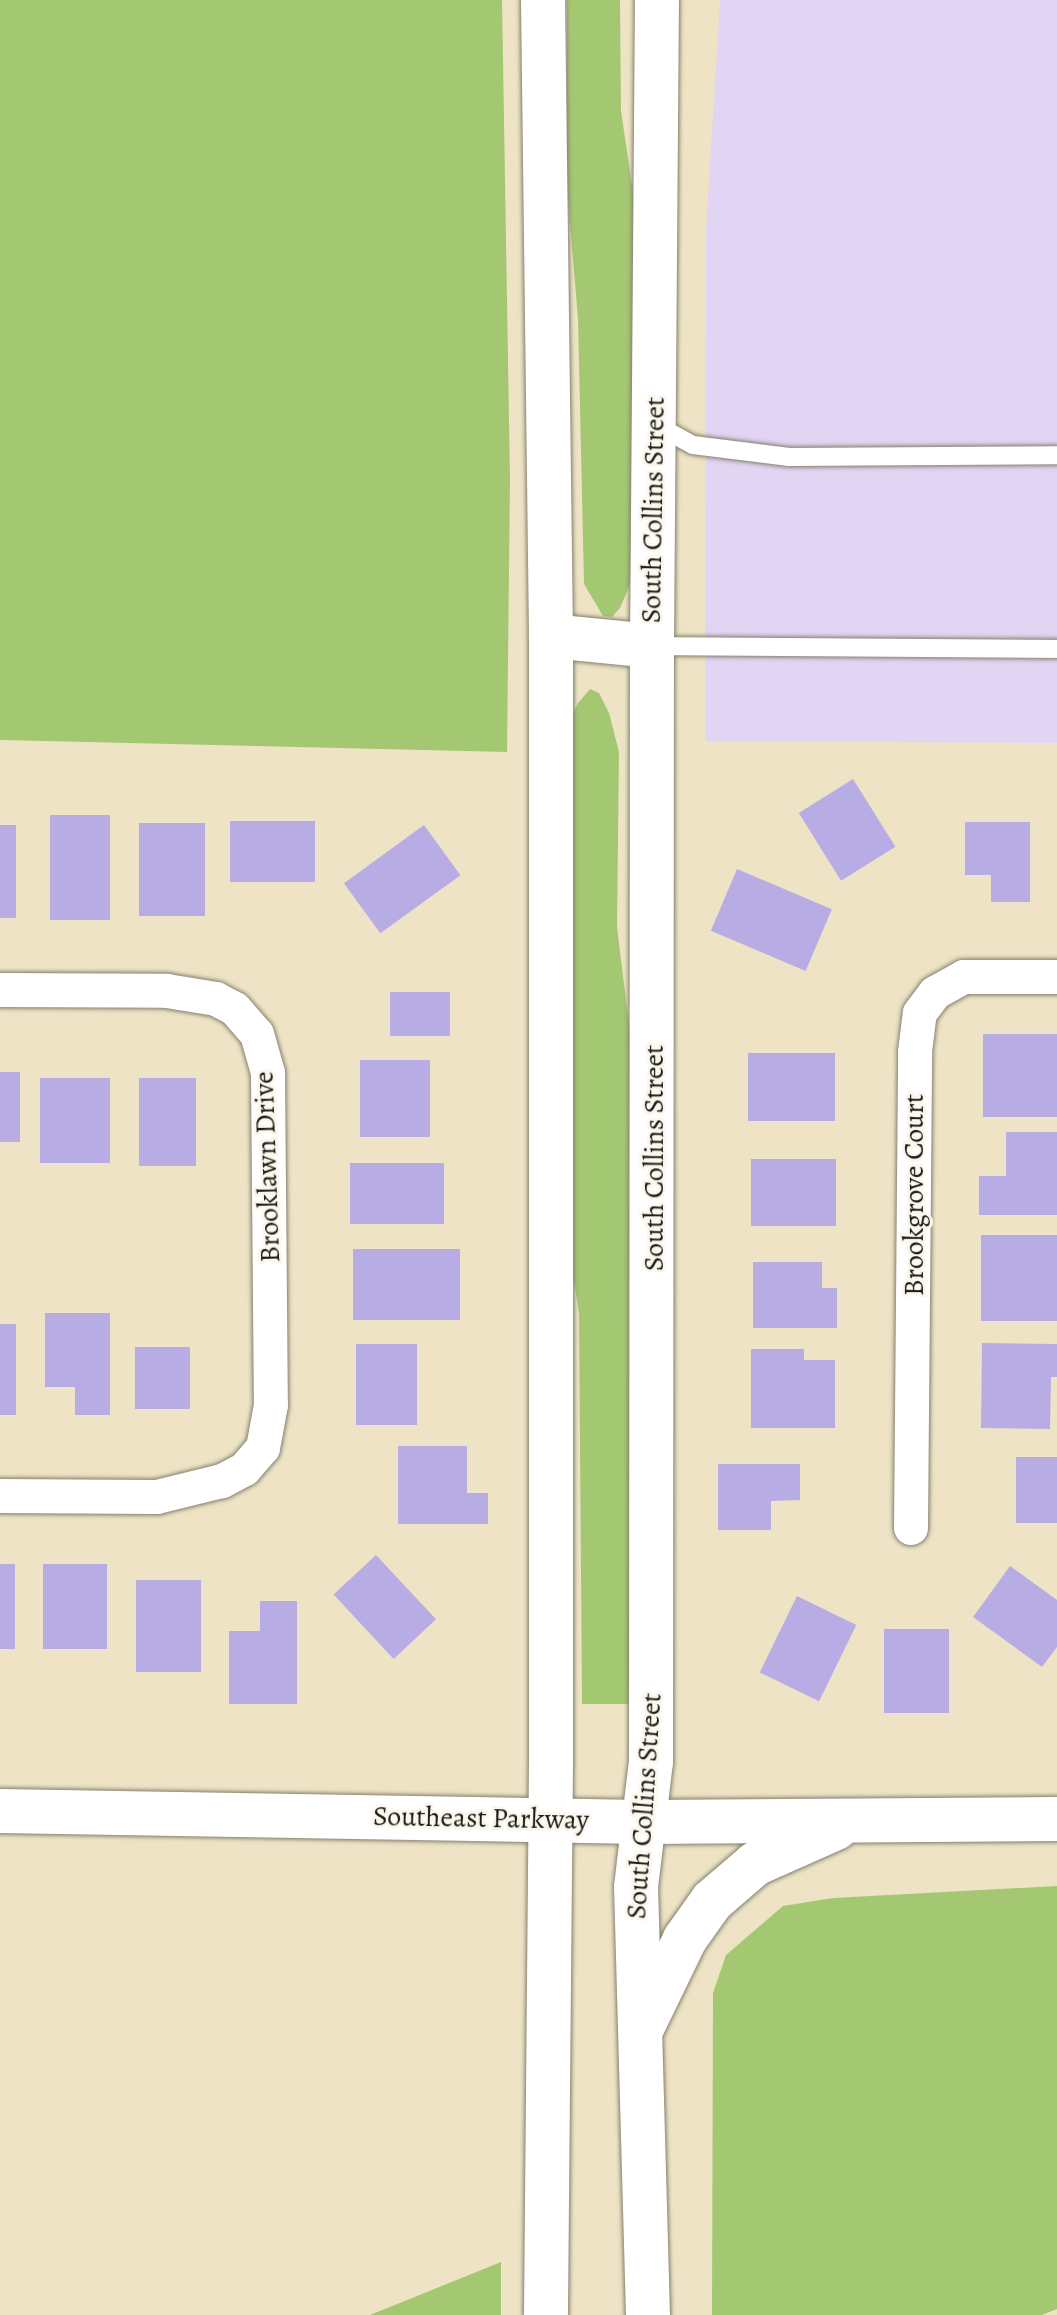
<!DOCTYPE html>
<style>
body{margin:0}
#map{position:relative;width:1057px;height:2315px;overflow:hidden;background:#eee4c5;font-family:Alegreya,serif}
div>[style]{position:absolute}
.built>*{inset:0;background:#e2d4f3}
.green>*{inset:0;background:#a4c872}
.building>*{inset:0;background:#b7ace4;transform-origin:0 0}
.roads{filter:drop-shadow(0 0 2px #858070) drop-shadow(0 0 2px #858070)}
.lane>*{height:18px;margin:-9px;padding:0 9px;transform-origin:9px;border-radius:9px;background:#fff}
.street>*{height:34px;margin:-17px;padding:0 17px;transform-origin:17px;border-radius:17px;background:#fff}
.secondary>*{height:44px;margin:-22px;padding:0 22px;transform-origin:22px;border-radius:22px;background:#fff}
span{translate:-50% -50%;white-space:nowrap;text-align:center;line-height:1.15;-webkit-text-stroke:6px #fbf7ec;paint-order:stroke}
.street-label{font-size:28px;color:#1c1c1c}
</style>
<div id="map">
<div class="built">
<i style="clip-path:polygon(720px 0,1057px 0,1057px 743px,705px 741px,706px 229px)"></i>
</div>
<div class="green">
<i style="clip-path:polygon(0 0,502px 0,510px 479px,507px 752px,0 740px)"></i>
<i style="clip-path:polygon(567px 0,620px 0,621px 111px,635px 205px,631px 582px,620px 608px,612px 617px,603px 616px,584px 584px,578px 319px,567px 187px)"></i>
<i style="clip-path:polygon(590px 689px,599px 693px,609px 713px,619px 752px,617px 927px,632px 1048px,632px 1704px,582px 1704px,579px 1313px,566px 1233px,566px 727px,578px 703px)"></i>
<i style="clip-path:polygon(1057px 1886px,1057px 2309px,1042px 2315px,712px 2315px,713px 1993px,726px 1955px,783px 1906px,833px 1898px)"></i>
<i style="clip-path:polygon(501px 2262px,501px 2315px,370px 2315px)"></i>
</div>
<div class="building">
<i style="left:853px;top:779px;width:80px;height:64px;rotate:58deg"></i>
<i style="left:50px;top:815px;width:60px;height:105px"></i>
<i style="left:230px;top:821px;width:85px;height:61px"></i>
<i style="clip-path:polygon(965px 822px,1030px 822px,1030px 902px,991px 902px,991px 875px,965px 875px)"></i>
<i style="left:139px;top:823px;width:66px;height:93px"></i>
<i style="left:0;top:825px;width:16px;height:93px"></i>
<i style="left:424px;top:825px;width:62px;height:99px;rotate:54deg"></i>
<i style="left:737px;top:869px;width:103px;height:67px;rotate:23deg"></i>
<i style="left:390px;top:992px;width:60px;height:44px"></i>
<i style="left:983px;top:1034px;width:74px;height:83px"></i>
<i style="left:748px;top:1053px;width:87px;height:68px"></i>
<i style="left:360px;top:1060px;width:70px;height:77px"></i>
<i style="left:0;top:1072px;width:20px;height:70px"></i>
<i style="left:40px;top:1078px;width:70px;height:85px"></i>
<i style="left:139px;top:1078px;width:57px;height:88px"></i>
<i style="clip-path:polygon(1006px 1132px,1057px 1132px,1057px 1215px,979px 1215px,979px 1176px,1006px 1176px)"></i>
<i style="left:751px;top:1159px;width:85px;height:67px"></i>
<i style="left:350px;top:1163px;width:94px;height:61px"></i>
<i style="left:981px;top:1235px;width:76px;height:86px"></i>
<i style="left:353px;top:1249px;width:107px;height:71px"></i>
<i style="clip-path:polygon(753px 1262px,822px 1262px,822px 1288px,837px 1288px,837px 1328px,753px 1328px)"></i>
<i style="clip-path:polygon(45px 1313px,110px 1313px,110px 1415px,75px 1415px,75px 1387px,45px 1387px)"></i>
<i style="left:0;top:1324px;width:16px;height:91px"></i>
<i style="clip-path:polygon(982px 1343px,1057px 1344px,1057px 1377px,1051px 1377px,1050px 1429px,981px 1428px)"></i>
<i style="left:356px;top:1344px;width:61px;height:81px"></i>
<i style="left:135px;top:1347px;width:55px;height:62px"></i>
<i style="clip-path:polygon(751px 1349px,804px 1349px,804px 1360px,835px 1360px,835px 1428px,751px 1428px)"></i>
<i style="clip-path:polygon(398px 1446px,467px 1446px,467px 1493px,488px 1493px,488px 1524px,398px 1524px)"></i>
<i style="left:1016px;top:1457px;width:41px;height:66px"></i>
<i style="clip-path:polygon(718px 1464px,800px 1464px,800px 1500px,771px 1501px,771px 1530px,718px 1530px)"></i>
<i style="left:376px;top:1555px;width:88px;height:58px;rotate:47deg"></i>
<i style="left:0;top:1564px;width:15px;height:85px"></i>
<i style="left:43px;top:1564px;width:64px;height:85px"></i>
<i style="clip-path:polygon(1010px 1566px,1057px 1600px,1057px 1647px,1042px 1667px,973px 1617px)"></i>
<i style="left:136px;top:1580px;width:65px;height:92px"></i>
<i style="left:797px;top:1596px;width:66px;height:85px;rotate:26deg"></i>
<i style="clip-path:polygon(260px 1601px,297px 1601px,297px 1704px,229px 1704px,229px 1631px,260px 1631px)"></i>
<i style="left:884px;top:1629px;width:65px;height:84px"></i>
</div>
<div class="roads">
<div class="lane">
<i style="left:654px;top:424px;width:44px;rotate:28.3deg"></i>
<i style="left:693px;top:445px;width:97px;rotate:7.1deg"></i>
<i style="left:789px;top:457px;width:268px;rotate:-0.4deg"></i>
<i style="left:652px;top:646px;width:405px;rotate:0.4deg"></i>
</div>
<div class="street">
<i style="left:0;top:990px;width:167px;rotate:0.3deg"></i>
<i style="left:167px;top:991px;width:50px;rotate:9.3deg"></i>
<i style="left:216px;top:999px;width:21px;rotate:28deg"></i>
<i style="left:235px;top:1009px;width:33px;rotate:49deg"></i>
<i style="left:257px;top:1034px;width:41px;rotate:74.2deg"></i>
<i style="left:268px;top:1073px;width:332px;rotate:89.5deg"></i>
<i style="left:271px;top:1405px;width:44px;rotate:100.5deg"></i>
<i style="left:263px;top:1448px;width:28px;rotate:131deg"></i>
<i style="left:245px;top:1469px;width:26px;rotate:152deg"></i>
<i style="left:222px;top:1481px;width:67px;rotate:166.2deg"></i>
<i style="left:157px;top:1497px;width:157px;rotate:-179.6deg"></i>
<i style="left:911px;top:1528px;width:476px;rotate:-89.5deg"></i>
<i style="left:915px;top:1052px;width:39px;rotate:-83deg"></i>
<i style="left:920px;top:1013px;width:25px;rotate:-53deg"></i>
<i style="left:935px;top:993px;width:33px;rotate:-29deg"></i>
<i style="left:964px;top:977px;width:93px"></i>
</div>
<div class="secondary">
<i style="left:543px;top:0;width:636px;rotate:89.28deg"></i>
<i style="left:551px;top:636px;width:1125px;rotate:90deg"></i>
<i style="left:551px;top:1761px;width:554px;rotate:90.52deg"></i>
<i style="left:551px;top:636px;width:101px;rotate:5.7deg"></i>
<i style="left:0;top:1811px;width:642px;rotate:0.98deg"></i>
<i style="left:642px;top:1822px;width:415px;rotate:-0.4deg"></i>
<i style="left:642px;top:2028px;width:99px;rotate:-64.2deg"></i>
<i style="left:685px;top:1939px;width:47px;rotate:-54.6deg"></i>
<i style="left:712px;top:1901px;width:57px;rotate:-40.7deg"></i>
<i style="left:755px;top:1864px;width:89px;rotate:-24deg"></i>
<i style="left:648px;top:2315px;width:428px;rotate:-91.6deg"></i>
<i style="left:636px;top:1887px;width:126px;rotate:-83.2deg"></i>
<i style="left:651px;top:1762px;width:1116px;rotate:-89.95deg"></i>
<i style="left:652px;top:646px;width:646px;rotate:-89.56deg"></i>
</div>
</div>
<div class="street-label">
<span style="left:653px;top:510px;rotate:-89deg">South Collins Street</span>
<span style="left:654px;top:1158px;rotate:-90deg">South Collins Street</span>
<span style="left:267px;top:1167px;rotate:-92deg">Brooklawn Drive</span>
<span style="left:914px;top:1195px;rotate:-90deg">Brookgrove Court</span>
<span style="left:644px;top:1806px;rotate:-86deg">South Collins Street</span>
<span style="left:481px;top:1818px;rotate:1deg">Southeast Parkway</span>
</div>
</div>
